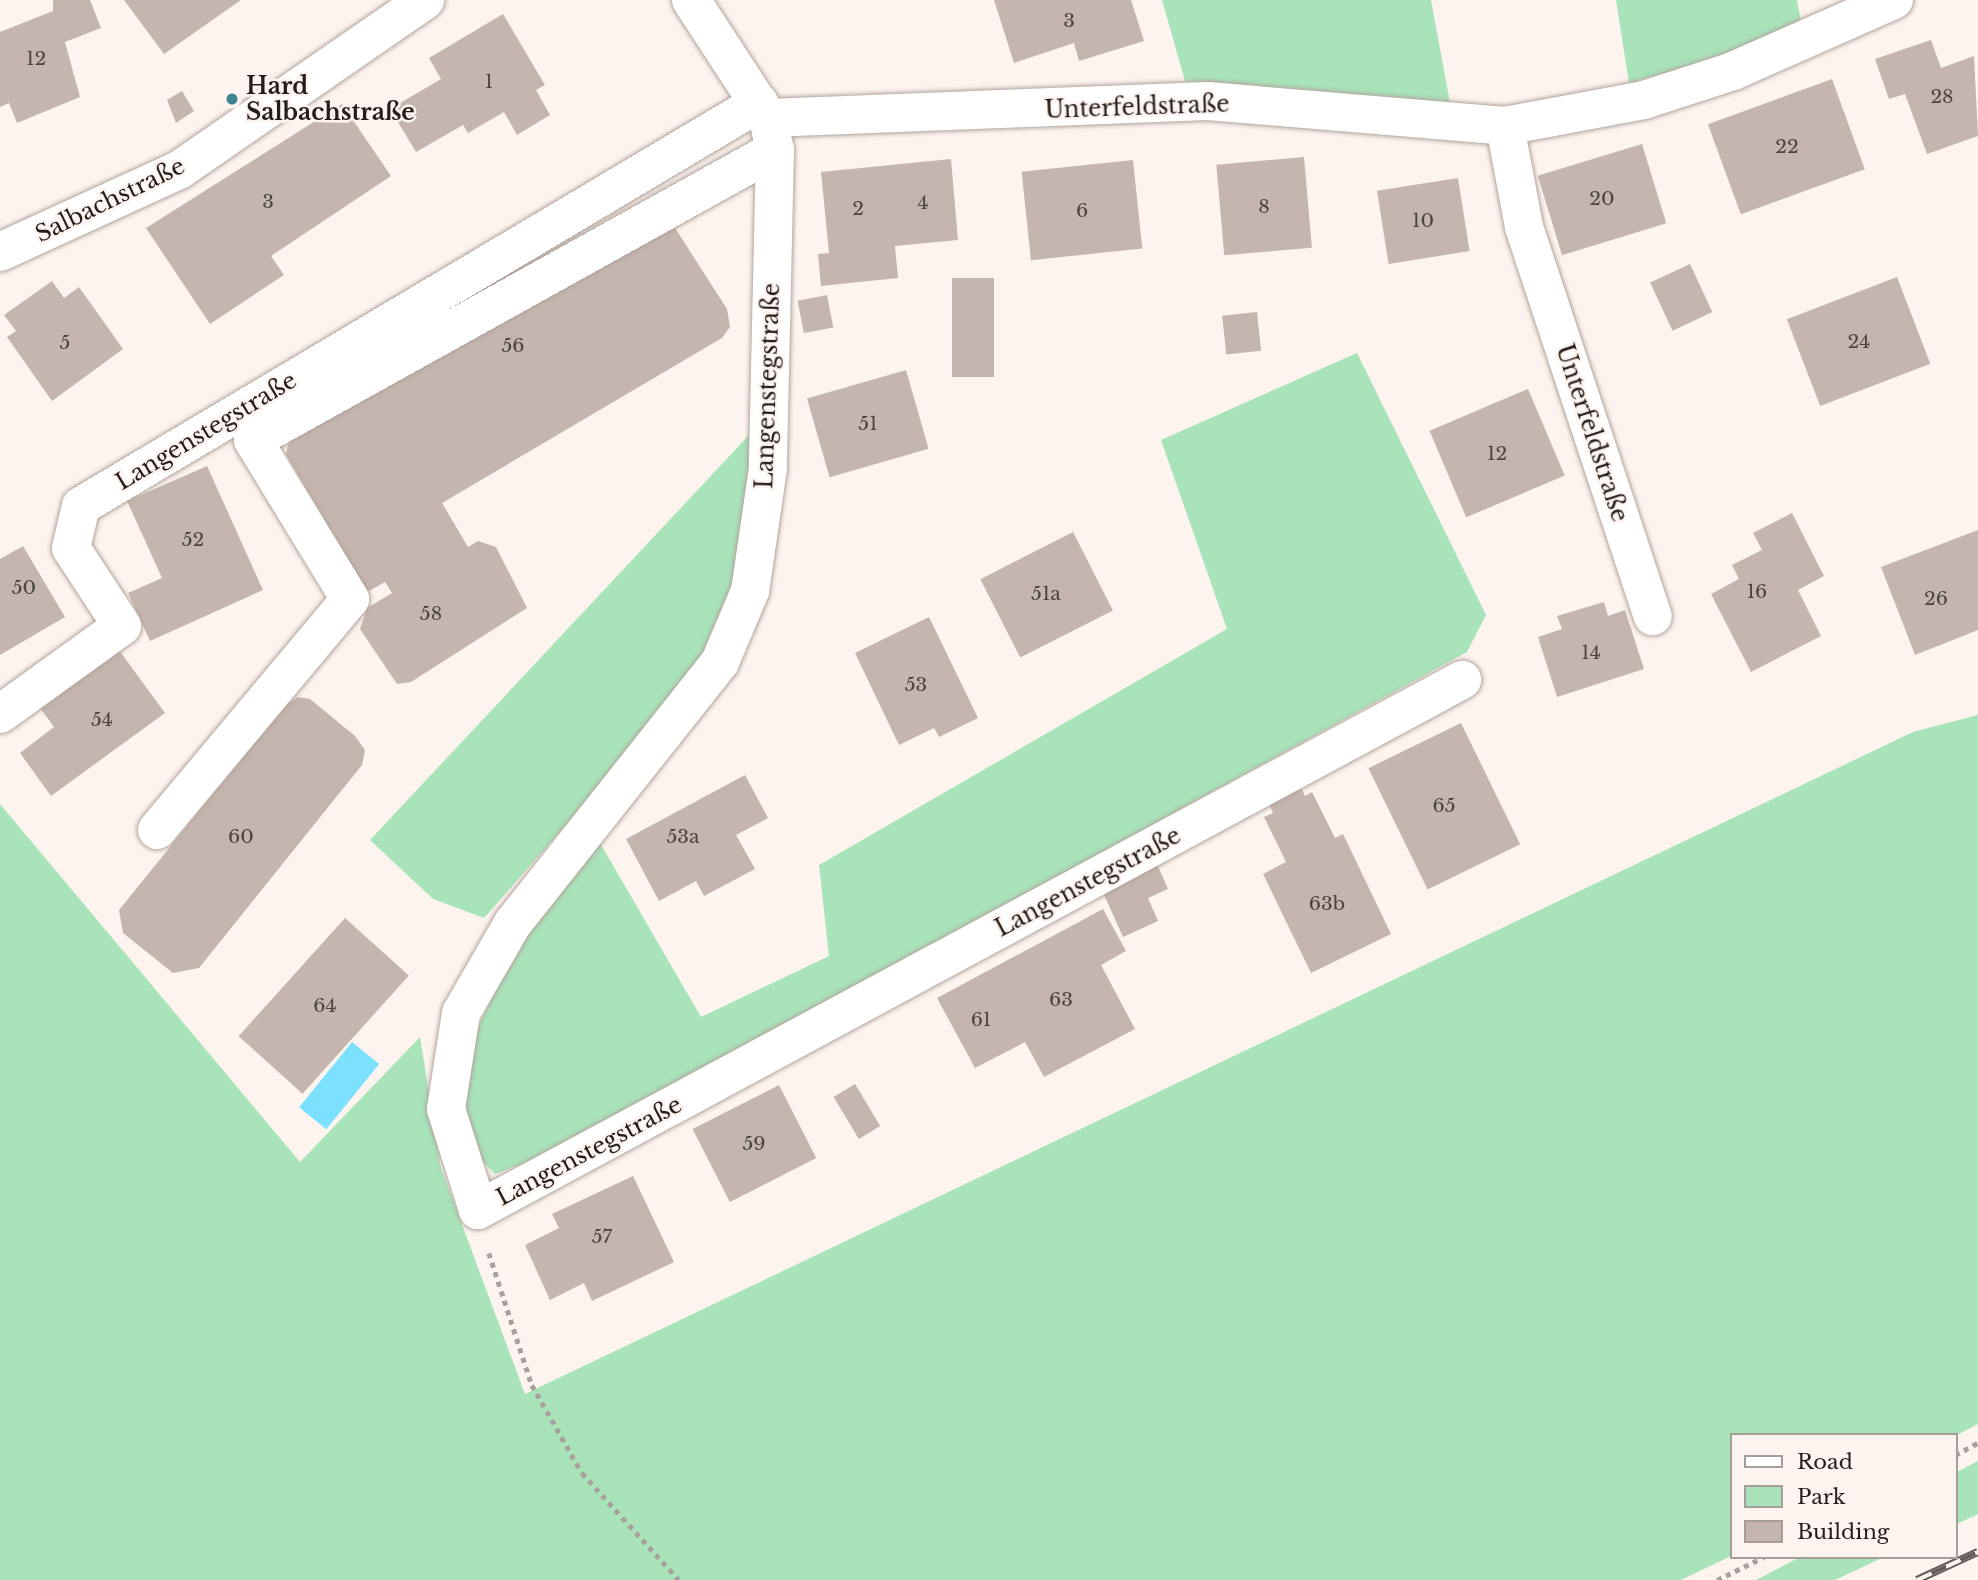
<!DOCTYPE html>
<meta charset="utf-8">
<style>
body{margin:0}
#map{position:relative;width:1978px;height:1580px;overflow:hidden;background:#fdf4ef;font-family:"Libre Baskerville",serif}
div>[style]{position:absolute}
.green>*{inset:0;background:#a8e3ba}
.water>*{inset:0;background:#7ce1fe;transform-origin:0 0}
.building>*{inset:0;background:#c4b6ae;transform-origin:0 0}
.path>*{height:4.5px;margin-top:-2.25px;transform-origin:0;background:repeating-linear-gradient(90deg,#a8a09c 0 5px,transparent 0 10px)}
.roads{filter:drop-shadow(0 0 2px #b2a49c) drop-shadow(0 0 2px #b2a49c)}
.minor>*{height:38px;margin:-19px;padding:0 19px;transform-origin:19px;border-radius:19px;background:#fff}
.rail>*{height:8px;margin-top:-4px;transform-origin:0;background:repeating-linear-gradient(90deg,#fdf4ef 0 16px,#655e5b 0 32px);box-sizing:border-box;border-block:2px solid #655e5b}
.dots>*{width:19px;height:19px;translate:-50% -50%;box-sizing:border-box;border:4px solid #fdf4ef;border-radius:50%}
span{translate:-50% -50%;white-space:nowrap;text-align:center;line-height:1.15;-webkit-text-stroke:5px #fdf4ef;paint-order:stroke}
.number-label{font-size:19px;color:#4b4440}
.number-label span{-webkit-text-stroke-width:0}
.poi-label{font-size:23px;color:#231e1b;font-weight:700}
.left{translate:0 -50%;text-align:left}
.street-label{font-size:23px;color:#231e1b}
.legend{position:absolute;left:1730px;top:1433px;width:228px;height:126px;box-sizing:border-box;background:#fdf4ef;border:2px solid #a69e9a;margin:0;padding:9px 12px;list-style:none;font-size:21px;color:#231e1b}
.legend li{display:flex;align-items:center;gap:14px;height:35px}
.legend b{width:35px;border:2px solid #a69e9a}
</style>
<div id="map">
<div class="green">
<i style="clip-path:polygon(1162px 0,1431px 0,1450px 103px,1185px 81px)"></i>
<i style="clip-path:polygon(1616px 0,1797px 0,1801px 22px,1722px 56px,1629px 83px)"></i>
<i style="clip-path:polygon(1357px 353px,1486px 615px,1467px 652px,559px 1150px,495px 1174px,476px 1155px,464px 1098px,479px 1025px,515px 949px,600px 843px,701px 1017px,829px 956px,819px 865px,1227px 629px,1161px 440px)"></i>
<i style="clip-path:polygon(750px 434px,751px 497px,726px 621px,646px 734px,484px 918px,433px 899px,370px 840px)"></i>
<i style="clip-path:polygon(1978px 715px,1978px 1424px,1955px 1436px,1731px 1435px,1731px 1556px,1681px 1580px,0 1580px,0 804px,300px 1162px,420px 1037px,441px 1168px,525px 1394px,1913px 732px)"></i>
<i style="clip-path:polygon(1978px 1461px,1978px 1514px,1955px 1525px,1955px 1473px)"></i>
<i style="clip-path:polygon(1800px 1557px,1884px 1557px,1835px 1580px,1756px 1580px)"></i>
</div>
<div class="water">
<i style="left:352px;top:1042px;width:35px;height:84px;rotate:39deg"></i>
</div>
<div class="building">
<i style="clip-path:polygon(53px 0,90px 0,101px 28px,65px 42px,80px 97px,17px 123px,9px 103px,0 107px,0 32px,53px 11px)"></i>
<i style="clip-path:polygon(124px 0,241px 0,164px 54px)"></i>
<i style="clip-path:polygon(994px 0,1131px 0,1144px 41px,1079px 61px,1074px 43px,1014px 63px)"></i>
<i style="clip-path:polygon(503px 14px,545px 85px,536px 90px,550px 115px,517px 135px,504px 112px,468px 133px,463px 125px,416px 152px,390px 109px,441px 79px,429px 58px)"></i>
<i style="clip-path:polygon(1931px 40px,1941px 68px,1974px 56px,1978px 136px,1927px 154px,1905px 94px,1889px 99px,1875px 59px)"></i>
<i style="left:1832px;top:79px;width:96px;height:132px;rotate:70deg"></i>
<i style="clip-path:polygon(182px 91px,194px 111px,176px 123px,167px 100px)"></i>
<i style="clip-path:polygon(342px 104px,391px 176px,271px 256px,284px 275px,210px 324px,146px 228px)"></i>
<i style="left:1642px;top:144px;width:83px;height:109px;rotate:73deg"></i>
<i style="left:1304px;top:157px;width:91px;height:88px;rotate:85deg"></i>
<i style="clip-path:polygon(951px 159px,958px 240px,895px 246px,898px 278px,821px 286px,818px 254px,829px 253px,821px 172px)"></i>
<i style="left:1133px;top:160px;width:89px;height:112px;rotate:84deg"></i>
<i style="left:1458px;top:178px;width:74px;height:82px;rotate:81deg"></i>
<i style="clip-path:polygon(670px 220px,727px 309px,730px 327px,722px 338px,442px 503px,468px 547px,478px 541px,496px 547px,527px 608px,411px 682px,397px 684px,360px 629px,367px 608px,392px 593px,385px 582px,367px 592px,286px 454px,288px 445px,295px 434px)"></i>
<i style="left:1690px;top:264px;width:53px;height:44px;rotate:65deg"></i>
<i style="left:1897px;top:277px;width:93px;height:118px;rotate:69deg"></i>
<i style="left:952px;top:278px;width:42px;height:99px"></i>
<i style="clip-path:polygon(52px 281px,64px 298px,79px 287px,123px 349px,52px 401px,7px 337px,16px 331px,4px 315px)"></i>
<i style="left:827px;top:295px;width:33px;height:30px;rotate:79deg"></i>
<i style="left:1257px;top:312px;width:39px;height:35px;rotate:84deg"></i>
<i style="left:906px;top:370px;width:82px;height:103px;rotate:74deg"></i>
<i style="left:1528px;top:389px;width:94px;height:107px;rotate:67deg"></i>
<i style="clip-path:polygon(207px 466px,263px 590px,150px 641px,128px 593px,162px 578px,127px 501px)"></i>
<i style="clip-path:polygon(1792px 513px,1824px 576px,1798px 590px,1821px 636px,1751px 672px,1711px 594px,1739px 579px,1732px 565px,1762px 550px,1753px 533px)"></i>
<i style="clip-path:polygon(1978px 530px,1978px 630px,1915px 655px,1881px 567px)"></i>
<i style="left:1073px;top:532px;width:88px;height:104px;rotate:63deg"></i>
<i style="clip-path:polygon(23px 546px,65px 617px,0 655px,0 559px)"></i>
<i style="clip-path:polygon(1604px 602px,1608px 616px,1625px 610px,1644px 669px,1557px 697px,1538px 637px,1562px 629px,1557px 616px)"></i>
<i style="clip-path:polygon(929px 617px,978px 718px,939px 737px,934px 728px,899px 745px,855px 653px)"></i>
<i style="clip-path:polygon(116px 646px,165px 713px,51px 796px,20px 753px,54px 727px,37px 704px)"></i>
<i style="clip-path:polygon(298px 697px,310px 699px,355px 736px,365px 750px,362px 765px,199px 968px,173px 973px,123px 933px,119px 910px,285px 705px)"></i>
<i style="left:1461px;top:723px;width:135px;height:103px;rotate:64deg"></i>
<i style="clip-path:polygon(745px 775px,768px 818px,736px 835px,755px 869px,704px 896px,696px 881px,659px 901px,626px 839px)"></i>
<i style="clip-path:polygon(1299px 783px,1305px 796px,1312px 792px,1335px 838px,1343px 834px,1391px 934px,1311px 973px,1263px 874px,1286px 862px,1264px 817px,1273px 813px,1266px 798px)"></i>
<i style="clip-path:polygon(1157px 864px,1168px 889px,1148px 898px,1158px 921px,1123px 937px,1101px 888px)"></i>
<i style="clip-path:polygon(1103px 909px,1126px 951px,1101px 965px,1135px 1029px,1044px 1077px,1025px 1042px,975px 1068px,937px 998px)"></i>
<i style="left:345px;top:918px;width:86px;height:159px;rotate:42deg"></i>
<i style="left:855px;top:1084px;width:49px;height:25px;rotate:59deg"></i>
<i style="left:779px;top:1085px;width:82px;height:97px;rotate:63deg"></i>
<i style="clip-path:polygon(633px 1176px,674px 1262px,592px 1301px,584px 1283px,550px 1300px,525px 1245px,559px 1228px,552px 1214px)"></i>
</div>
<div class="path">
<i style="left:489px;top:1253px;width:139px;rotate:72deg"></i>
<i style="left:532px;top:1385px;width:101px;rotate:60.4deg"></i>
<i style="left:582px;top:1473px;width:144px;rotate:47.8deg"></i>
<i style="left:1955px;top:1455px;width:26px;rotate:-28deg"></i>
<i style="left:1717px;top:1580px;width:52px;rotate:-26.1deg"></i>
</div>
<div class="roads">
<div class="minor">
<i style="left:691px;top:0;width:141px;rotate:56.9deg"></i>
<i style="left:768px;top:118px;width:33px;rotate:78deg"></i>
<i style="left:775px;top:150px;width:318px;rotate:91.3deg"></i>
<i style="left:768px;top:468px;width:124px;rotate:98.3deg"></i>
<i style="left:750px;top:591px;width:77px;rotate:112.9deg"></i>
<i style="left:720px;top:662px;width:333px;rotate:128.4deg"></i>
<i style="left:513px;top:923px;width:104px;rotate:120deg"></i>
<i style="left:461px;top:1013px;width:97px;rotate:98.9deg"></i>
<i style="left:446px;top:1109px;width:106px;rotate:72.4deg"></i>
<i style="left:478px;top:1210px;width:1118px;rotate:-28.31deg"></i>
<i style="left:768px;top:118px;width:440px;rotate:-2.2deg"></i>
<i style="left:1208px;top:101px;width:298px;rotate:4.8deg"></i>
<i style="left:1505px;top:126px;width:141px;rotate:-10.6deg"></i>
<i style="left:1644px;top:100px;width:94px;rotate:-18deg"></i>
<i style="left:1733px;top:71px;width:176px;rotate:-23.8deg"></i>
<i style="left:1505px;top:126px;width:103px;rotate:79.3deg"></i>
<i style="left:1524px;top:227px;width:410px;rotate:71.7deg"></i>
<i style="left:0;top:252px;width:197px;rotate:-24.6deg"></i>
<i style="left:179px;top:170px;width:299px;rotate:-34.6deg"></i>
<i style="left:0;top:714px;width:150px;rotate:-35.8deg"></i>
<i style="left:122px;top:626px;width:93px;rotate:-123.2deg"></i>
<i style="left:71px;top:548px;width:43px;rotate:-76.6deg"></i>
<i style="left:81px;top:506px;width:789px;rotate:-30.73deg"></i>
<i style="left:157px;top:830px;width:301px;rotate:-50.1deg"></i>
<i style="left:350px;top:599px;width:186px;rotate:-121.4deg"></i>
<i style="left:253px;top:440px;width:597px;rotate:-29.05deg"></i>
</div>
</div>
<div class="rail">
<i style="left:1917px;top:1580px;width:67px;rotate:-24.7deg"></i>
</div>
<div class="dots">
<i style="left:232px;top:99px;background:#418593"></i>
</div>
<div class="number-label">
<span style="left:1069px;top:21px">3</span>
<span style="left:36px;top:59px">12</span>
<span style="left:489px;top:82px">1</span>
<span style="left:1942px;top:97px">28</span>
<span style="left:1787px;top:147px">22</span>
<span style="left:1602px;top:199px">20</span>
<span style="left:268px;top:202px">3</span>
<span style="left:923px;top:203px">4</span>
<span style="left:1264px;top:207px">8</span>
<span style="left:858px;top:209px">2</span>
<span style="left:1082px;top:211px">6</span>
<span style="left:1423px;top:221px">10</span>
<span style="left:1859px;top:342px">24</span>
<span style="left:65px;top:343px">5</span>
<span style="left:513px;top:346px">56</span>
<span style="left:868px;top:424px">51</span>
<span style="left:1497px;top:454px">12</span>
<span style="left:193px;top:540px">52</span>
<span style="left:24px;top:588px">50</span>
<span style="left:1757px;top:592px">16</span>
<span style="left:1046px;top:594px">51a</span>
<span style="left:1936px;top:599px">26</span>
<span style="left:431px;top:614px">58</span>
<span style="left:1591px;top:653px">14</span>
<span style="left:916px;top:685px">53</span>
<span style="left:102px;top:720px">54</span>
<span style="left:1444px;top:806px">65</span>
<span style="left:241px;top:837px">60</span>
<span style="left:683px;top:837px">53a</span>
<span style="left:1327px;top:904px">63b</span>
<span style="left:1061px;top:1000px">63</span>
<span style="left:325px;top:1006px">64</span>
<span style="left:981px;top:1020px">61</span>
<span style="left:754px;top:1144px">59</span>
<span style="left:602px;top:1237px">57</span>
</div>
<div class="poi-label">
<span class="left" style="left:246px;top:99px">Hard<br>Salbachstraße</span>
</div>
<div class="street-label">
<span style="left:1137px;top:107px;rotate:-2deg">Unterfeldstraße</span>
<span style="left:110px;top:200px;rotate:-26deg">Salbachstraße</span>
<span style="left:768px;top:386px;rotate:-88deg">Langenstegstraße</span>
<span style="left:206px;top:431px;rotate:-31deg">Langenstegstraße</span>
<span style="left:1592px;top:433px;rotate:72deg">Unterfeldstraße</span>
<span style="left:1088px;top:882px;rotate:-28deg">Langenstegstraße</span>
<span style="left:589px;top:1151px;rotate:-28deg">Langenstegstraße</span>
</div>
<ul class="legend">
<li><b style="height:9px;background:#fff"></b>Road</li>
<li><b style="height:19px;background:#a8e3ba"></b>Park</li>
<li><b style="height:19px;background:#c4b6ae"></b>Building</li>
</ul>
</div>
